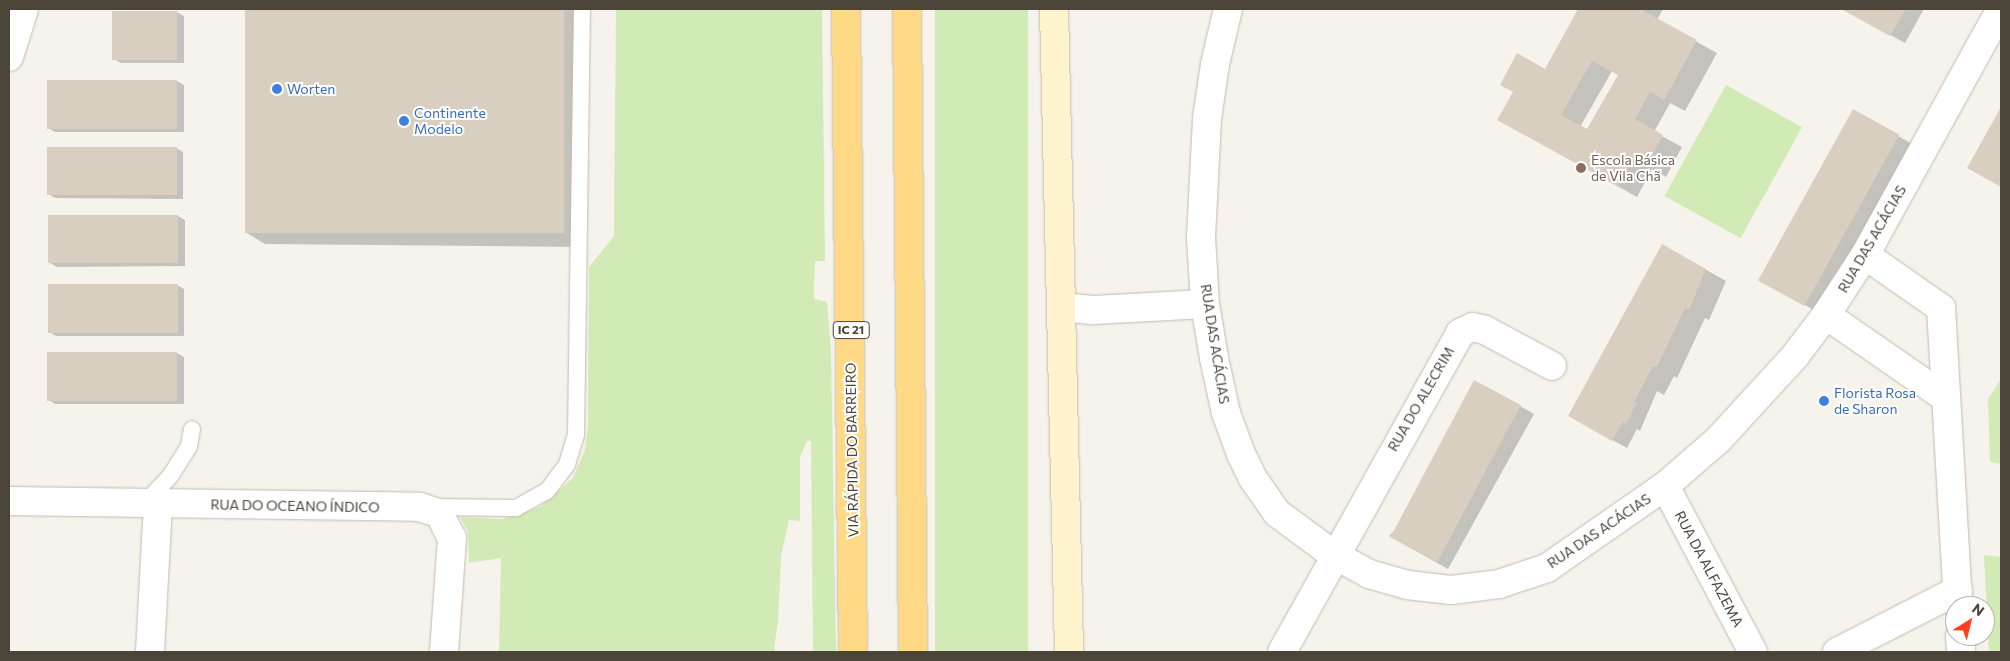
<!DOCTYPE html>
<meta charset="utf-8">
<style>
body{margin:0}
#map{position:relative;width:2010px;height:661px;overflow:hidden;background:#f6f3ec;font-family:Commissioner,sans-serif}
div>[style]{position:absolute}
.green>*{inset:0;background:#d2eab5;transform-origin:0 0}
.shadow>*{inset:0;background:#0003}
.building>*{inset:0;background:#d8cfc1;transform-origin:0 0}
.roads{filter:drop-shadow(0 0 1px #c2bbae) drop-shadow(0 0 1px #c2bbae)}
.service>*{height:16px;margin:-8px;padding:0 8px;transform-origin:8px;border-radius:8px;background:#fff}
.minor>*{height:28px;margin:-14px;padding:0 14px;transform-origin:14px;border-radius:14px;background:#fff}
.secondary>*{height:28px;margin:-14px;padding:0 14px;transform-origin:14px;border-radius:14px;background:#fff3cd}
.trunk>*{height:28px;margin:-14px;padding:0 14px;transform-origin:14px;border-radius:14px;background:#ffd985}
.dots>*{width:14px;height:14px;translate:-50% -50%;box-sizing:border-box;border:2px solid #fff;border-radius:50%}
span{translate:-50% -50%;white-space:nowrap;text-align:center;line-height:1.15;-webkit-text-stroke:4px #fff;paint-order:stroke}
.shield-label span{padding:1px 4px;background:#fff;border:1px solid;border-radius:4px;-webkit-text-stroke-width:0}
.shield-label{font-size:12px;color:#4b4439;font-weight:700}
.shop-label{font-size:14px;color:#366cbe}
.left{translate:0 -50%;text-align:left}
.education-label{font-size:14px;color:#785e54}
.street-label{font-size:14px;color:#4b4439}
.frame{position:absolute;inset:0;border:10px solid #4b4439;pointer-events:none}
.north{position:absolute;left:1945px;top:596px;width:50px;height:50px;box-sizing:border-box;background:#fff;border:1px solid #b7b4b0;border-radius:50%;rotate:36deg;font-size:14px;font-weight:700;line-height:20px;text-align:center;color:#4b4439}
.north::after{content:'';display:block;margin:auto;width:18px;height:22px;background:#fc3f1d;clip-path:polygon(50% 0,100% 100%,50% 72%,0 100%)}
</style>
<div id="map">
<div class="green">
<i style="clip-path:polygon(616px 9px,822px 9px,825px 261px,815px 261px,814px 282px,814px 299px,827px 302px,831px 351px,836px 652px,813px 652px,811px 441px,807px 441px,800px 457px,800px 521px,789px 520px,781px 556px,778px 622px,774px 648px,776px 652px,499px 652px,501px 558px,469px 563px,468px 532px,460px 517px,501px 519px,540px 507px,573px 478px,585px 450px,588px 425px,589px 267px,614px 236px)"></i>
<i style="left:935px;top:9px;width:93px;height:643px"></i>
<i style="left:1726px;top:85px;width:87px;height:127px;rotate:29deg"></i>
<i style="clip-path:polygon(2001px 379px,2001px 464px,1990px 462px,1988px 399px)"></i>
<i style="clip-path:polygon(1984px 555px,2001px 557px,2001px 652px,1989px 652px)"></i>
</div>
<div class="shadow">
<i style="clip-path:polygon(246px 9px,584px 9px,583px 247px,265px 244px,245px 232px)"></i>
<i style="clip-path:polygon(evenodd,1579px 9px,1663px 9px,1657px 20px,1717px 53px,1685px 111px,1670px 103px,1654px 132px,1682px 147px,1666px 177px,1652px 169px,1637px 197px,1519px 131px,1545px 70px,1579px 9px,1612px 71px,1619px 75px,1588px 131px,1580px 127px,1612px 71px)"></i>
<i style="clip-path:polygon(1843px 9px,1924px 9px,1905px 43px)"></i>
<i style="clip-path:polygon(177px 12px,184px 16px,184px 63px,121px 63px,114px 59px)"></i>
<i style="clip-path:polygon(177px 81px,184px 85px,184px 132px,55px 132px,48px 128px)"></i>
<i style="clip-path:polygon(2001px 109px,2001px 186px,1969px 168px)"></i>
<i style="clip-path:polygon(1898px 136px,1929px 153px,1836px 322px,1790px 297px)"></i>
<i style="clip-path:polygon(176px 148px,183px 152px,183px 199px,55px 198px,48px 194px)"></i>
<i style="clip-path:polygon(49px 216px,178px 216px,185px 220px,185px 266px,57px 267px,50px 263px)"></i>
<i style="clip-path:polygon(1663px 246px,1726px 281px,1709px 320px,1705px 318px,1677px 378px,1674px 376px,1664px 395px,1657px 391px,1640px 431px,1637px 429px,1627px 448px,1583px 424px)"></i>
<i style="clip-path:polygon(177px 285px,184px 289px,184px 336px,56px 336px,49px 332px)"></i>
<i style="clip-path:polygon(177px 353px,184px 357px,184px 404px,55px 404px,49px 400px)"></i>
<i style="clip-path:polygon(1520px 406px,1534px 414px,1448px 569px,1389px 536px)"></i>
</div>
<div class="building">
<i style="left:245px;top:9px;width:319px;height:224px"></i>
<i style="clip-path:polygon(evenodd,1578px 9px,1640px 9px,1697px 40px,1664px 100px,1650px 92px,1635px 119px,1663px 135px,1646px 166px,1632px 159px,1617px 186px,1497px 120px,1513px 92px,1500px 85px,1517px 53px,1545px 69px,1578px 9px,1592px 61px,1618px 75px,1587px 129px,1561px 115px,1592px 61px)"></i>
<i style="clip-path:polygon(1841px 9px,1906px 9px,1890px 36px)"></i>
<i style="left:112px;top:11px;width:65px;height:49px"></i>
<i style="left:47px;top:80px;width:130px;height:49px"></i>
<i style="clip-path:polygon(2001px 107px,2001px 187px,1967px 168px)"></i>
<i style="left:1853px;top:109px;width:53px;height:196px;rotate:29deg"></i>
<i style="left:47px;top:147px;width:130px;height:48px"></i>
<i style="left:48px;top:215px;width:130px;height:48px"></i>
<i style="clip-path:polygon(1662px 244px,1706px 269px,1689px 310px,1685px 308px,1657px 367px,1653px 366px,1634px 402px,1637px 403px,1626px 424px,1623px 422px,1612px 441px,1568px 416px)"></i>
<i style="left:48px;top:284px;width:130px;height:49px"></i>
<i style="left:47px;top:352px;width:130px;height:49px"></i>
<i style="left:1474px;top:380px;width:53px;height:178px;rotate:28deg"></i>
</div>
<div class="roads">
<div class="service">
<i style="left:145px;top:503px;width:38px;rotate:-47deg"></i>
<i style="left:171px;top:475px;width:34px;rotate:-58deg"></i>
<i style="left:189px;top:446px;width:17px;rotate:-80deg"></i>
<i style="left:429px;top:507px;width:87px;rotate:0.7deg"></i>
<i style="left:516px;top:508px;width:35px;rotate:-29deg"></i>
<i style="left:547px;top:491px;width:34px;rotate:-53deg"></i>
<i style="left:567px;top:464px;width:30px;rotate:-73deg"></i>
<i style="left:576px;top:435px;width:426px;rotate:-89.2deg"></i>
</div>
<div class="minor">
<i style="left:1228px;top:9px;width:57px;rotate:103.3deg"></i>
<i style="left:1215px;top:64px;width:56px;rotate:98.3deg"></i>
<i style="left:1207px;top:119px;width:119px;rotate:92.9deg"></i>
<i style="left:1201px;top:238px;width:66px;rotate:86.5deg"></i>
<i style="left:1205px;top:304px;width:55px;rotate:80.5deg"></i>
<i style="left:1214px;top:358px;width:56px;rotate:77.7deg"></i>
<i style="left:1226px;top:413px;width:44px;rotate:69.9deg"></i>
<i style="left:1241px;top:454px;width:25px;rotate:64deg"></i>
<i style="left:1252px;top:477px;width:44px;rotate:55.2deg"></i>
<i style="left:1277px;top:513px;width:71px;rotate:36.4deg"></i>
<i style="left:1334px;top:555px;width:40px;rotate:28deg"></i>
<i style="left:1369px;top:574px;width:40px;rotate:16deg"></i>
<i style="left:1407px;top:585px;width:44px;rotate:6.5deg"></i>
<i style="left:1451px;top:590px;width:48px;rotate:-7.1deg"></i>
<i style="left:1499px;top:584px;width:51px;rotate:-18.4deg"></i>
<i style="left:1547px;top:568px;width:144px;rotate:-34.8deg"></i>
<i style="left:1665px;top:486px;width:72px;rotate:-41deg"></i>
<i style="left:1719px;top:439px;width:113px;rotate:-47.5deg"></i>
<i style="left:1795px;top:356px;width:51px;rotate:-52.9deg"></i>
<i style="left:1826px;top:315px;width:72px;rotate:-57deg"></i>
<i style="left:1865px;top:255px;width:281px;rotate:-61.1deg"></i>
<i style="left:9px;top:57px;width:50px;rotate:-72.6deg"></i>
<i style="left:1865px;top:255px;width:93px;rotate:34.9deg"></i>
<i style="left:1941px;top:308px;width:298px;rotate:86.7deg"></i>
<i style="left:1063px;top:307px;width:31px;rotate:6deg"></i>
<i style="left:1094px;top:310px;width:111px;rotate:-3.1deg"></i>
<i style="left:1826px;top:315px;width:146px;rotate:34.7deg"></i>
<i style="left:1665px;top:486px;width:188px;rotate:62.1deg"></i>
<i style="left:9px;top:501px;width:410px;rotate:0.8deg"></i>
<i style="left:419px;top:507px;width:21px;rotate:17deg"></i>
<i style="left:439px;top:513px;width:28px;rotate:63deg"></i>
<i style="left:452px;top:538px;width:114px;rotate:94deg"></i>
<i style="left:1960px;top:636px;width:16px;rotate:86deg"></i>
<i style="left:150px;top:652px;width:148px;rotate:-86.9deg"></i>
<i style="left:1282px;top:652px;width:365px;rotate:-60.8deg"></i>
<i style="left:1460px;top:333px;width:14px;rotate:-25deg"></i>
<i style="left:1473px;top:327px;width:12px;rotate:14deg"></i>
<i style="left:1485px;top:330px;width:76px;rotate:28.2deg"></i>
<i style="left:1837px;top:652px;width:136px;rotate:-27.1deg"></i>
</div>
<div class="secondary">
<i style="left:1054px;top:9px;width:643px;rotate:88.66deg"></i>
</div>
<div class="trunk">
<i style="left:846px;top:9px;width:643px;rotate:89.38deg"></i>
<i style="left:907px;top:9px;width:643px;rotate:89.47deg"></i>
</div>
</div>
<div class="dots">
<i style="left:277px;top:89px;background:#3f7fe0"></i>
<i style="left:404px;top:121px;background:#3f7fe0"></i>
<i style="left:1581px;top:168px;background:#8d6e63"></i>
<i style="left:1824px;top:401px;background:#3f7fe0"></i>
</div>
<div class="shield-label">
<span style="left:851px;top:330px">IC 21</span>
</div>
<div class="shop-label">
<span class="left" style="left:287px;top:89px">Worten</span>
<span class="left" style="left:414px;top:121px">Continente<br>Modelo</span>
<span class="left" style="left:1834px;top:401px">Florista Rosa<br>de Sharon</span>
</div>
<div class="education-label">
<span class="left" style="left:1591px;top:168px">Escola Básica<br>de Vila Chã</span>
</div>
<div class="street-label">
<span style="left:1872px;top:239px;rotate:-60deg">RUA DAS ACÁCIAS</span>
<span style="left:1215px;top:344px;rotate:81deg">RUA DAS ACÁCIAS</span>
<span style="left:1421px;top:399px;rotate:-60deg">RUA DO ALECRIM</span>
<span style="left:852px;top:450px;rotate:-91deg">VIA RÁPIDA DO BARREIRO</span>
<span style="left:295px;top:506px;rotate:1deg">RUA DO OCEANO ÍNDICO</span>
<span style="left:1599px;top:531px;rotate:-34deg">RUA DAS ACÁCIAS</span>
<span style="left:1709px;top:569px;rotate:62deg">RUA DA ALFAZEMA</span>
</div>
<div class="frame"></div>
<div class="north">N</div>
</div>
